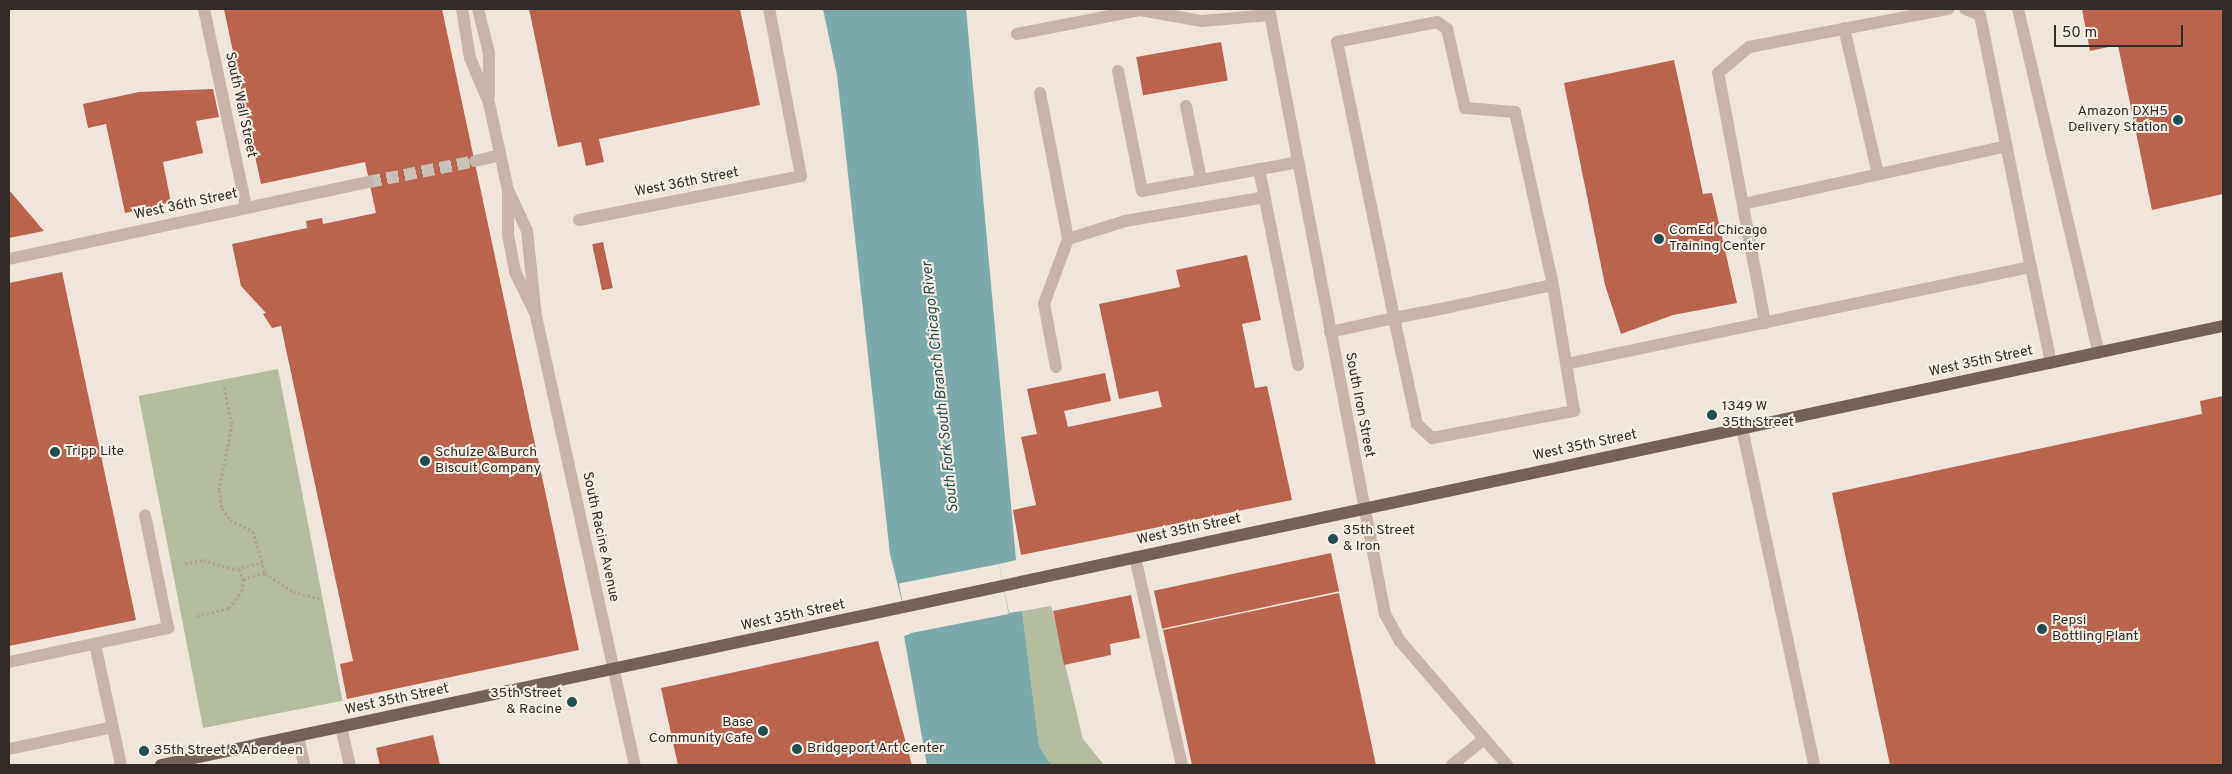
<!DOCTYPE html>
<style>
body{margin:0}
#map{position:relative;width:2232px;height:774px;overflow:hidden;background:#efe5db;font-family:Overpass,sans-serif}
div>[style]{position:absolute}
.green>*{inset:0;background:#b3bc9c;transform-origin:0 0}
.water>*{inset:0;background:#7ca9a9}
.pier>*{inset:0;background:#efe5db;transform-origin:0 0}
.building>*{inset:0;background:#bb644d;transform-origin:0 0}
.minor-tunnel>*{height:12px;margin-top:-6px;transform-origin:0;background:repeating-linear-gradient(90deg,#c9c0b7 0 12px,transparent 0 18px)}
.path>*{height:3px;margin-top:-1.5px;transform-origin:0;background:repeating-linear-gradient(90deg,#b19f92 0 2.5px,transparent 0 5px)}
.minor>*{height:12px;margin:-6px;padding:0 6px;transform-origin:6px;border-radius:6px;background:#c6b4a8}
.major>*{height:12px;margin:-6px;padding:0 6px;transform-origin:6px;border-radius:6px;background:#74625a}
.dots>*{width:14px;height:14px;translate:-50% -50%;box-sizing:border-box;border:2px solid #f7efe6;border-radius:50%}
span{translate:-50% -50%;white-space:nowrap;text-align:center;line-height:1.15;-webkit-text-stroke:4px #f7efe6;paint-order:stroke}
.street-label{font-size:14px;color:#332b27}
.poi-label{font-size:14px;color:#332b27}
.right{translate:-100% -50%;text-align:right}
.left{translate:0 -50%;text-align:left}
.water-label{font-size:15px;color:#214f51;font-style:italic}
.frame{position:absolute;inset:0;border:10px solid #332b27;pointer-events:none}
.scale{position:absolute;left:2054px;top:25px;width:129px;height:22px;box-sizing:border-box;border:2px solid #332b27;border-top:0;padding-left:6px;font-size:15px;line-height:18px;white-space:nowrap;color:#332b27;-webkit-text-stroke:4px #f7efe6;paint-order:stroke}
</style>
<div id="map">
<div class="green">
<i style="left:278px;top:369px;width:338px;height:142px;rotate:79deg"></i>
<i style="clip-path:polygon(1051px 606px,1083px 739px,1104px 765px,1051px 765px,1039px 746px,1022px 611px)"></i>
</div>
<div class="water">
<i style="clip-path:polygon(823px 9px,966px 9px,1016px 560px,999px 564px,1009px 613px,1022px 611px,1039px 746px,1051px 765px,927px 765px,904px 636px,910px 634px,890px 554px,837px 75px)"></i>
</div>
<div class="pier">
<i style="left:999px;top:564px;width:51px;height:102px;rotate:79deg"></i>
</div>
<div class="building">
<i style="clip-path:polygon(224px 9px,442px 9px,579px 650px,347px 699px,340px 664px,353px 661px,281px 326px,272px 328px,263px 314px,266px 313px,241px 286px,232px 244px,307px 228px,306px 221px,322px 218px,323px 224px,376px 213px,365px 162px,261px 184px)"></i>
<i style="clip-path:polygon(529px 9px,740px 9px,760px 105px,599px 139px,604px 162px,586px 166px,581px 142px,558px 147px)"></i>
<i style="clip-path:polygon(2082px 9px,2223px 9px,2223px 194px,2152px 210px,2118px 45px,2090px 51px)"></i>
<i style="left:1221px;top:42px;width:39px;height:86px;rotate:80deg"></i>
<i style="clip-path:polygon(1674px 60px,1703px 194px,1712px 193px,1737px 303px,1673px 315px,1621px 334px,1605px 285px,1564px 83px)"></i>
<i style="clip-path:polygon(213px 89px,219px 117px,196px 121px,203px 153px,163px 162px,171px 203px,125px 213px,106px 124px,88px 128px,83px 104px,139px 92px)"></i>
<i style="clip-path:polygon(9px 190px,44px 231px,9px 238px)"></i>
<i style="left:603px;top:242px;width:47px;height:11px;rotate:78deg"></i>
<i style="clip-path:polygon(1247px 255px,1261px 320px,1242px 324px,1255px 388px,1267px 386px,1292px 500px,1021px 555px,1013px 510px,1036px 505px,1021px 437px,1037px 434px,1027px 389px,1105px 373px,1111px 401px,1064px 411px,1068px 427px,1162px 407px,1158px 391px,1119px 399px,1099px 304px,1180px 287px,1176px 270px)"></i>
<i style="clip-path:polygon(62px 272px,136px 620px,9px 646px,9px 283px)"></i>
<i style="clip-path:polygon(2223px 396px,2223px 765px,1890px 765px,1832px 493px,2202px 414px,2200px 401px)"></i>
<i style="left:1331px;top:553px;width:39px;height:181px;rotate:78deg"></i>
<i style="clip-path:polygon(1339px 593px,1376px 765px,1192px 765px,1163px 630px)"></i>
<i style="clip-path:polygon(1131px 595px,1140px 638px,1110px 644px,1111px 655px,1064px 665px,1053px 611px)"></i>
<i style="clip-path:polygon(878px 641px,912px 765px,678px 765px,661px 688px)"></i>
<i style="clip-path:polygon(433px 735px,440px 765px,380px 765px,376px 748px)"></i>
</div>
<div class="minor-tunnel">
<i style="left:369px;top:182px;width:108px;rotate:-11.2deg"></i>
</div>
<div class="path">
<i style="left:224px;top:387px;width:38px;rotate:78deg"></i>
<i style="left:232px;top:424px;width:67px;rotate:101.1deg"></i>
<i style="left:219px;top:490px;width:18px;rotate:81deg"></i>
<i style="left:222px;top:508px;width:14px;rotate:56deg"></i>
<i style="left:230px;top:520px;width:25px;rotate:26deg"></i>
<i style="left:253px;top:531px;width:44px;rotate:74.1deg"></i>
<i style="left:265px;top:573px;width:34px;rotate:34deg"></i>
<i style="left:293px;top:592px;width:27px;rotate:13deg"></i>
<i style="left:185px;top:563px;width:18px;rotate:-9deg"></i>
<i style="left:203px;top:560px;width:30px;rotate:17deg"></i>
<i style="left:232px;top:569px;width:31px;rotate:-11deg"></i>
<i style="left:239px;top:569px;width:11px;rotate:68deg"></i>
<i style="left:197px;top:616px;width:33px;rotate:-14deg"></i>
<i style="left:229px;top:608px;width:21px;rotate:-53deg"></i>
<i style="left:242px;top:591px;width:12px;rotate:-85deg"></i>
<i style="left:243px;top:579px;width:23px;rotate:-15deg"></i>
</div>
<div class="minor">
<i style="left:204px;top:9px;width:202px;rotate:78deg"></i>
<i style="left:462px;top:9px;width:50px;rotate:80.7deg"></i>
<i style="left:470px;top:58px;width:49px;rotate:67.1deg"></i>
<i style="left:489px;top:103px;width:89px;rotate:77.7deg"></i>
<i style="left:508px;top:190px;width:45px;rotate:65.1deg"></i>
<i style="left:527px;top:231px;width:85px;rotate:84deg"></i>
<i style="left:536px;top:316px;width:460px;rotate:77.6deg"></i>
<i style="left:478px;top:9px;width:45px;rotate:76deg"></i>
<i style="left:489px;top:53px;width:43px;rotate:90deg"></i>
<i style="left:1269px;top:9px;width:616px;rotate:79.15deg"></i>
<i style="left:1385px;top:614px;width:31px;rotate:61deg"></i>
<i style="left:1400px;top:641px;width:164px;rotate:49.2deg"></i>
<i style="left:1965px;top:9px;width:16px;rotate:22deg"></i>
<i style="left:1980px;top:15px;width:257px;rotate:78.6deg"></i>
<i style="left:2018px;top:9px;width:353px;rotate:76.8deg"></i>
<i style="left:1844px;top:28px;width:150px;rotate:76.9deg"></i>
<i style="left:1017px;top:34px;width:125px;rotate:-11deg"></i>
<i style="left:1140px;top:10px;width:63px;rotate:10.1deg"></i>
<i style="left:1202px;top:21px;width:68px;rotate:-5deg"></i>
<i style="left:1118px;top:71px;width:122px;rotate:78.7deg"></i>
<i style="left:1142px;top:191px;width:159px;rotate:-10.5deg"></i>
<i style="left:1040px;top:93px;width:149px;rotate:79.1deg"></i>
<i style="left:1186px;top:106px;width:75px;rotate:78.4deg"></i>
<i style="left:475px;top:161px;width:26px;rotate:-13deg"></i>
<i style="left:1259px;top:169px;width:200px;rotate:78.7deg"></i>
<i style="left:508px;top:194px;width:41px;rotate:90deg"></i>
<i style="left:508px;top:235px;width:38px;rotate:79deg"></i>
<i style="left:515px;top:272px;width:43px;rotate:64deg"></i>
<i style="left:1743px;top:204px;width:270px;rotate:-12.4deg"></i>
<i style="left:579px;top:220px;width:226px;rotate:-11.2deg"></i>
<i style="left:801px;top:176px;width:170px;rotate:-100.8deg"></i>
<i style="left:9px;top:259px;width:368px;rotate:-12.1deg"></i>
<i style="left:1765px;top:323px;width:254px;rotate:-100.6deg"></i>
<i style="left:1718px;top:73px;width:40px;rotate:-40deg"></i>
<i style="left:1749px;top:47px;width:203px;rotate:-10.8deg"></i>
<i style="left:1330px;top:332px;width:66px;rotate:-12.3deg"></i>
<i style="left:1394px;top:318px;width:57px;rotate:-11.1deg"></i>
<i style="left:1450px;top:307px;width:105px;rotate:-12.1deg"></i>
<i style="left:1553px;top:285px;width:177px;rotate:-102.4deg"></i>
<i style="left:1515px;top:112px;width:50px;rotate:-175.4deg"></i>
<i style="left:1465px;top:108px;width:81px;rotate:-102.8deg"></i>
<i style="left:1447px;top:29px;width:12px;rotate:-145deg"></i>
<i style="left:1437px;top:22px;width:102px;rotate:168.7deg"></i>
<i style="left:1337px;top:42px;width:282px;rotate:78.3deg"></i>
<i style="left:1394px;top:318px;width:108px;rotate:77.8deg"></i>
<i style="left:1417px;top:424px;width:21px;rotate:43deg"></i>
<i style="left:1432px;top:438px;width:145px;rotate:-10.8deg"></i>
<i style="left:1574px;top:411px;width:128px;rotate:-99.5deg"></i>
<i style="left:1566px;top:364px;width:475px;rotate:-11.8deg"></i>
<i style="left:2031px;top:267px;width:98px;rotate:78.2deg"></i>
<i style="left:1056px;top:367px;width:64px;rotate:-100.8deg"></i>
<i style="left:1044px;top:304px;width:69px;rotate:-69.7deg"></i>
<i style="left:1068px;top:239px;width:60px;rotate:-17.5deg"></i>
<i style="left:1125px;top:221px;width:142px;rotate:-9.7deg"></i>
<i style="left:1742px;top:428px;width:345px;rotate:77.9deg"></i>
<i style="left:1135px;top:557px;width:213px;rotate:77.3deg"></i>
<i style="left:95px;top:644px;width:124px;rotate:77.9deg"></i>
<i style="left:9px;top:662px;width:163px;rotate:-12.1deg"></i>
<i style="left:168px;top:628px;width:115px;rotate:-101.5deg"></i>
<i style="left:341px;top:727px;width:39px;rotate:77deg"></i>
<i style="left:298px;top:736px;width:30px;rotate:78deg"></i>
<i style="left:9px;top:749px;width:106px;rotate:-11.9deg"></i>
<i style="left:1452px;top:765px;width:40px;rotate:-39deg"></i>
</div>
<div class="major">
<i style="left:161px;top:765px;width:2108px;rotate:-12.02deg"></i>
</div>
<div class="dots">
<i style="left:2178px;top:120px;background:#214f51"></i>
<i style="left:1659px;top:239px;background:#214f51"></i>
<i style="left:1712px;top:415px;background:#214f51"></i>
<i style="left:55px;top:452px;background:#214f51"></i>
<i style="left:425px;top:461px;background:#214f51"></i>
<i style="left:1333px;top:539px;background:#214f51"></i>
<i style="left:2042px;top:629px;background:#214f51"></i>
<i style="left:572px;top:702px;background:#214f51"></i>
<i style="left:763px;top:731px;background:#214f51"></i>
<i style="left:797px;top:749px;background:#214f51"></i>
<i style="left:144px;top:751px;background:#214f51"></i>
</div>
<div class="street-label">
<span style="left:240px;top:105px;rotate:78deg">South Wall Street</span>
<span style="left:687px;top:183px;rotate:-11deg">West 36th Street</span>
<span style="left:186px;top:205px;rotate:-12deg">West 36th Street</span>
<span style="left:1981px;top:362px;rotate:-12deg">West 35th Street</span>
<span style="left:1359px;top:405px;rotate:79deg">South Iron Street</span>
<span style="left:1585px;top:446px;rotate:-12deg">West 35th Street</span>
<span style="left:1189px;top:530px;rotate:-12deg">West 35th Street</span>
<span style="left:600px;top:537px;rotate:78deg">South Racine Avenue</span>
<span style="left:793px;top:616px;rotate:-12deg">West 35th Street</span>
<span style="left:397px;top:700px;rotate:-12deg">West 35th Street</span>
</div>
<div class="poi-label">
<span class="right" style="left:2168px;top:120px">Amazon DXH5<br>Delivery Station</span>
<span class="left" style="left:1669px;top:239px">ComEd Chicago<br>Training Center</span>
<span class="left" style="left:1722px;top:415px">1349 W<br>35th Street</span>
<span class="left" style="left:65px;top:452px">Tripp Lite</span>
<span class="left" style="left:435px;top:461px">Schulze &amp; Burch<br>Biscuit Company</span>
<span class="left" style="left:1343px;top:539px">35th Street<br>&amp; Iron</span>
<span class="left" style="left:2052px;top:629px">Pepsi<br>Bottling Plant</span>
<span class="right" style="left:562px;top:702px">35th Street<br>&amp; Racine</span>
<span class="right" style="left:753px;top:731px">Base<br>Community Cafe</span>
<span class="left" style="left:807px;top:749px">Bridgeport Art Center</span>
<span class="left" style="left:154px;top:751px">35th Street &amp; Aberdeen</span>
</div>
<div class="water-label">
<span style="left:941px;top:387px;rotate:-96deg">South Fork South Branch Chicago River</span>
</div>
<div class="frame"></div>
<div class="scale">50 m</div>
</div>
